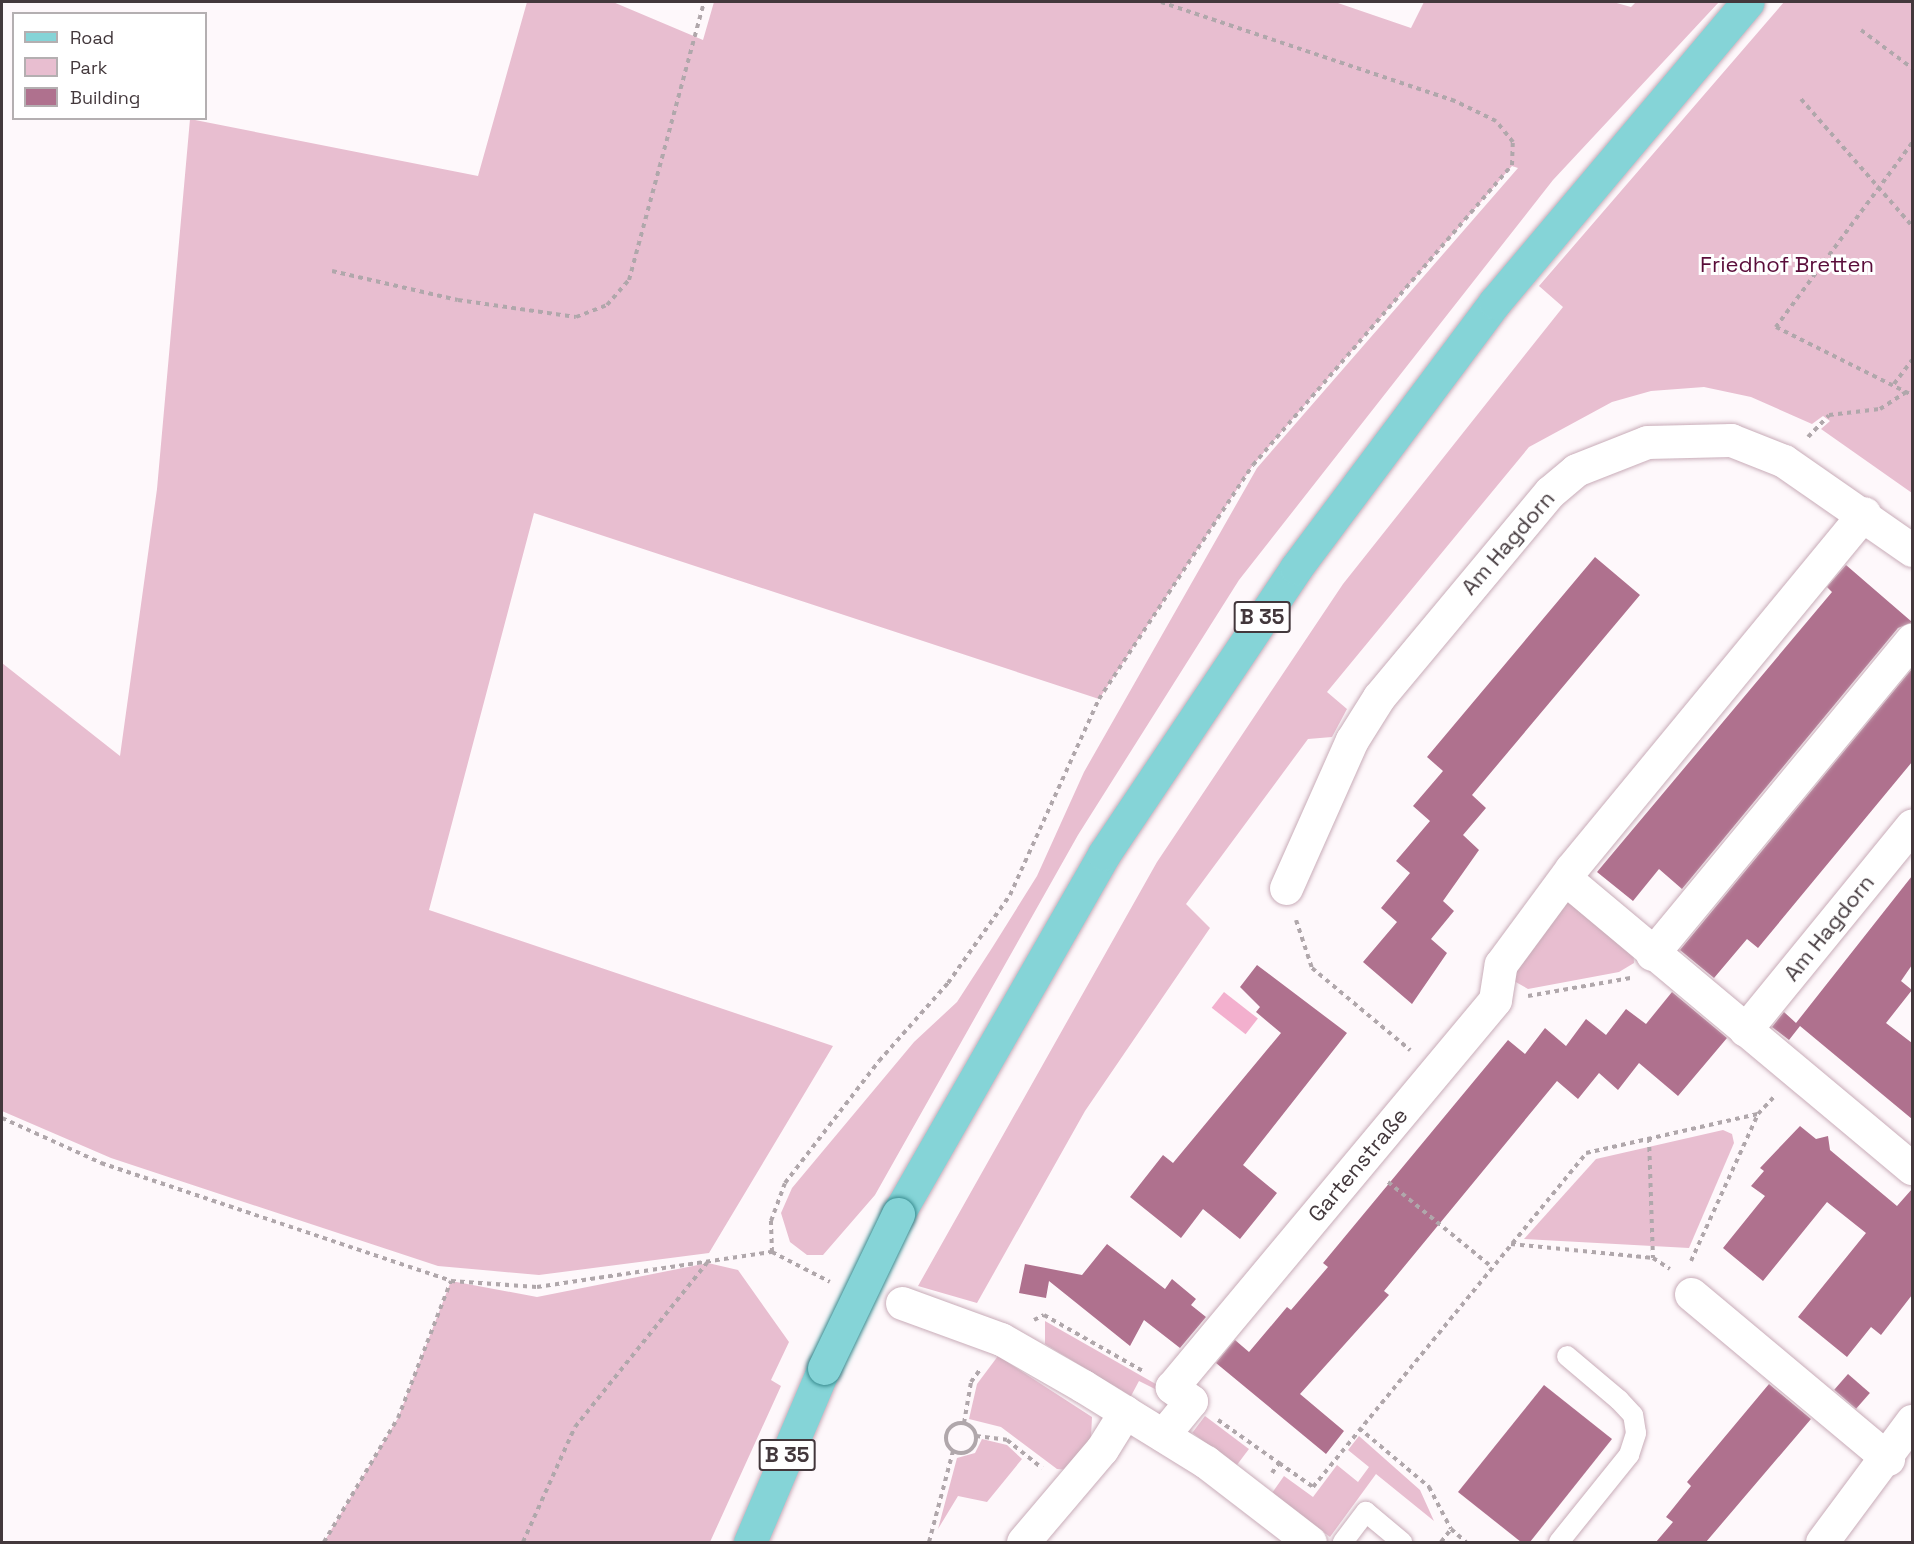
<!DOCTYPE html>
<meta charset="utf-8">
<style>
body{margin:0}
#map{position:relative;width:1914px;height:1544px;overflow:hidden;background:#fef8fb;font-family:"Space Grotesk",sans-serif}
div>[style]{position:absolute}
.green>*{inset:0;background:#e8bed0;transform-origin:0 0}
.water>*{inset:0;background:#f3b0ce;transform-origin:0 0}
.building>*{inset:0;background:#af718e;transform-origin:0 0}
.path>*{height:4px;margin-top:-2px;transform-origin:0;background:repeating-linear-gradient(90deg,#b0a7ab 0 4.5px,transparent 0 9px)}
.path>.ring{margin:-2px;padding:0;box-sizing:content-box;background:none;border:4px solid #b0a7ab;border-radius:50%}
.roads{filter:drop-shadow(0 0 2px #c8acb8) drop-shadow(0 0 2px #c8acb8)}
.lane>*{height:20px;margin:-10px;padding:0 10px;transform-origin:10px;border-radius:10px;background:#fff}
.street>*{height:33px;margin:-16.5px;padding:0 16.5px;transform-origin:16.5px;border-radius:16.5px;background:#fff}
.primary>*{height:33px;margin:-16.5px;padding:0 16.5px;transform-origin:16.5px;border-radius:16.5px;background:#85d4d7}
.bridges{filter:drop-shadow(0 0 2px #398b8f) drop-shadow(0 0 2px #398b8f)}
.primary-bridge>*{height:33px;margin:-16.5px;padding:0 16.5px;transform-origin:16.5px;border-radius:16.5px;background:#85d4d7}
span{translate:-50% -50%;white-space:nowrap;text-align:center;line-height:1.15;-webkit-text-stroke:6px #fff;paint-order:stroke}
.shield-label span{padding:2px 4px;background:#fff;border:2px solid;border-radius:4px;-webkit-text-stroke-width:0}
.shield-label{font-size:21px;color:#43383c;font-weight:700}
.park-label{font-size:22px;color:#5a0d3a}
.street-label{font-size:22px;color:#43383c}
.frame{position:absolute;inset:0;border:3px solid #43383c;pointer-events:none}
.legend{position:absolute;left:12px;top:12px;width:195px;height:108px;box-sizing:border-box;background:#fff;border:2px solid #b4afb1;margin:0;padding:8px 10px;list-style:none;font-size:18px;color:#43383c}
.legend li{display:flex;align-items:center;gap:12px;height:30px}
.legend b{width:30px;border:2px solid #b4afb1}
</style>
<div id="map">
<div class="green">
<i style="clip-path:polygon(527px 2px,613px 2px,703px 40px,714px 2px,1335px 2px,1411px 28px,1424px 2px,1613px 2px,1631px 7px,1636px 2px,1719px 2px,1553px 180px,1239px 580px,1078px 835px,875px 1195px,823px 1255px,807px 1255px,790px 1242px,781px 1213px,792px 1188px,914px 1042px,957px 1002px,992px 948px,1037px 876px,1084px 772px,1257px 468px,1518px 168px,1512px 166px,1253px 465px,1099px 699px,534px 513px,429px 910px,833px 1046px,709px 1253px,539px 1275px,438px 1266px,111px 1158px,2px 1111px,2px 663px,120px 756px,157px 489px,190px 119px,478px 176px)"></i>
<i style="clip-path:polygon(1784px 2px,1912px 2px,1912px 493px,1821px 429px,1830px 421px,1823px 416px,1812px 424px,1751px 397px,1704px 387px,1651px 391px,1612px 402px,1529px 447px,1327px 692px,1347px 709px,1332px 737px,1308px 739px,1186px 904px,1210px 928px,1085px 1111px,977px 1303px,918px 1286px,1157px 862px,1343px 584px,1563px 307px,1539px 286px)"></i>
<i style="clip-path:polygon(1576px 899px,1633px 946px,1634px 963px,1619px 972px,1528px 989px,1514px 981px,1512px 964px,1562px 902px)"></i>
<i style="clip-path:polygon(1723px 1130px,1732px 1134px,1734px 1143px,1689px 1248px,1524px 1239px,1596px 1159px)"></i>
<i style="clip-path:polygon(708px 1263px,738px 1270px,789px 1342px,771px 1380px,781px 1386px,710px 1542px,324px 1542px,398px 1418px,451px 1281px,537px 1297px)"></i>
<i style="clip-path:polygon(1045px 1321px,1161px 1387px,1159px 1391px,1139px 1381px,1131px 1396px,1045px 1344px)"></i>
<i style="clip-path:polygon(998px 1356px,1092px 1417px,1091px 1438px,1070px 1470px,1057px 1469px,1001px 1427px,969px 1419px,977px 1384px)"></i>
<i style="left:1205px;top:1416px;width:55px;height:21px;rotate:37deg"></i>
<i style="clip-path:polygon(1359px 1436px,1420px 1490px,1434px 1521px,1376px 1474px,1330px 1537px,1272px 1493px,1284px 1476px,1313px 1497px,1337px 1465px,1358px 1482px,1369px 1467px,1348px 1450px)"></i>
<i style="clip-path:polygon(982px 1439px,1007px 1445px,1022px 1459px,987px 1502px,958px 1496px,938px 1529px,957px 1458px,975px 1453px)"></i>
</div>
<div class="water">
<i style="left:1224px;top:992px;width:43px;height:20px;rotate:38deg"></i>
</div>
<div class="building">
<i style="clip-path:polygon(1595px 557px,1640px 595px,1472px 795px,1486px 808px,1463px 835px,1479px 850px,1443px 901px,1454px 911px,1431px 939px,1447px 953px,1412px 1004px,1363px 962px,1397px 922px,1381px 908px,1410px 873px,1396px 861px,1430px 821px,1413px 806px,1443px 771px,1427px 757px)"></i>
<i style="clip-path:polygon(1846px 565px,1912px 622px,1898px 628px,1682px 889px,1659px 869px,1633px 901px,1597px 872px,1832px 592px,1827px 587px)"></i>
<i style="clip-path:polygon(1912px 669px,1912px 762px,1758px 948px,1747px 939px,1714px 978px,1680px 950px)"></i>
<i style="clip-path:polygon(1912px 876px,1912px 965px,1901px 981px,1912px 990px,1886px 1023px,1912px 1043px,1912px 1119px,1800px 1026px,1789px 1040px,1772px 1027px,1784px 1012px,1796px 1023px)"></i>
<i style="clip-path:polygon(1257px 965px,1347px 1033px,1243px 1165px,1277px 1193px,1240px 1239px,1203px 1209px,1181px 1238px,1130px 1197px,1163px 1155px,1173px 1163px,1281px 1033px,1256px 1012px,1260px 1007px,1240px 987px)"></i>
<i style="clip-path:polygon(1672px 992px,1727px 1038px,1678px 1096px,1639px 1063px,1618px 1090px,1599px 1073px,1578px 1099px,1557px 1081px,1384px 1291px,1389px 1295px,1300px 1394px,1344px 1431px,1326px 1454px,1216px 1363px,1235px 1340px,1249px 1352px,1287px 1307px,1291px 1310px,1328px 1267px,1323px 1263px,1508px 1040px,1525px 1054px,1545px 1028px,1566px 1046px,1586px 1019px,1606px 1035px,1626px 1009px,1646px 1024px)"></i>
<i style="clip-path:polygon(1800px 1126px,1816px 1139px,1828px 1136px,1830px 1150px,1897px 1206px,1912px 1189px,1912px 1295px,1881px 1335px,1871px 1327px,1847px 1357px,1798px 1317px,1866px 1233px,1827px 1202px,1763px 1281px,1723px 1248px,1765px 1196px,1751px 1186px,1764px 1171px,1760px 1168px)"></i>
<i style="clip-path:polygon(1107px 1244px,1165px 1289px,1172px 1279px,1196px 1299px,1191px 1305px,1206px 1317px,1180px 1348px,1144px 1320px,1130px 1346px,1049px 1281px,1046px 1298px,1019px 1293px,1025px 1264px,1082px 1275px)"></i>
<i style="left:1848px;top:1374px;width:29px;height:21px;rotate:41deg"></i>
<i style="clip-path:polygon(1769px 1384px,1811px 1419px,1706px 1542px,1656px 1542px,1673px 1522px,1666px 1517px,1691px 1486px,1687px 1482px)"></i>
<i style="clip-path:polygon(1544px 1385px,1612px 1439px,1530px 1542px,1521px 1542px,1458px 1492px)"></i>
</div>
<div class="path">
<i style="left:1861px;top:30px;width:64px;rotate:36.7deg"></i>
<i style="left:1801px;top:99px;width:169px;rotate:48.8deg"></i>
<i style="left:1912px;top:143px;width:229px;rotate:126.5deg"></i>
<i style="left:1776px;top:327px;width:152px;rotate:26.6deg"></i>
<i style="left:332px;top:271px;width:129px;rotate:13deg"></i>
<i style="left:458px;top:300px;width:119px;rotate:8.2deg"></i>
<i style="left:576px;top:317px;width:33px;rotate:-21deg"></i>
<i style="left:607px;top:305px;width:33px;rotate:-49deg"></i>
<i style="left:629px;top:280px;width:288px;rotate:-74.9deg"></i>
<i style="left:1894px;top:384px;width:30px;rotate:-53deg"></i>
<i style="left:1808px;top:437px;width:30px;rotate:-46deg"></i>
<i style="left:1829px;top:415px;width:51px;rotate:-6.7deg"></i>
<i style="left:1880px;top:409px;width:33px;rotate:-33deg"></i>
<i style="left:1296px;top:920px;width:51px;rotate:71.6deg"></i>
<i style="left:1312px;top:968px;width:128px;rotate:39.9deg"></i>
<i style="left:1528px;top:996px;width:104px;rotate:-10deg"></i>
<i style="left:2px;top:1118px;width:109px;rotate:24.4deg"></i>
<i style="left:101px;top:1163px;width:369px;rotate:18.6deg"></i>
<i style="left:451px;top:1281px;width:86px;rotate:4deg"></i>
<i style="left:537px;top:1287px;width:238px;rotate:-8.5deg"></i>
<i style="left:772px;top:1252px;width:65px;rotate:27.3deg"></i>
<i style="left:1649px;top:1138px;width:120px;rotate:88.1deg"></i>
<i style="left:1388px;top:1182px;width:134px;rotate:39.3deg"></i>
<i style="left:1511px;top:1244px;width:143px;rotate:5.6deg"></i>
<i style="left:1653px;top:1258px;width:20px;rotate:33deg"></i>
<i style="left:772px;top:1252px;width:31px;rotate:-92deg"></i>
<i style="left:771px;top:1221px;width:40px;rotate:-69.8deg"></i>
<i style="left:785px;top:1183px;width:154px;rotate:-52.4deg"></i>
<i style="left:879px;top:1061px;width:104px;rotate:-48.5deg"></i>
<i style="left:948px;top:983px;width:108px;rotate:-54.8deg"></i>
<i style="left:1010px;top:895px;width:215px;rotate:-65.6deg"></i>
<i style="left:1099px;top:699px;width:280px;rotate:-56.7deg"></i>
<i style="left:1253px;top:465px;width:396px;rotate:-49.2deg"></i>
<i style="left:1512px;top:165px;width:23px;rotate:-88deg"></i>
<i style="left:1513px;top:142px;width:27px;rotate:-129deg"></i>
<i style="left:1496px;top:121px;width:46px;rotate:-154deg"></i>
<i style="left:1455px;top:101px;width:310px;rotate:-161.4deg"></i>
<i style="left:1691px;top:1261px;width:162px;rotate:-65.5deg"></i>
<i style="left:1034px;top:1320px;width:11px;rotate:-27deg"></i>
<i style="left:1044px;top:1315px;width:114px;rotate:29.5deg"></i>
<i style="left:1218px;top:1420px;width:75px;rotate:35.2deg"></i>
<i style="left:964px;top:1423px;width:42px;rotate:-80.3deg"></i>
<i style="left:971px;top:1382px;width:17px;rotate:-54deg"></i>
<i class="ring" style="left:946px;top:1423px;width:26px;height:26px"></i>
<i style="left:1359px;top:1428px;width:92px;rotate:40.1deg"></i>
<i style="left:1429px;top:1487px;width:47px;rotate:62.4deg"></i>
<i style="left:1451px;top:1529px;width:20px;rotate:41deg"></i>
<i style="left:976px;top:1436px;width:31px;rotate:7deg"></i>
<i style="left:1007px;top:1440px;width:45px;rotate:38.7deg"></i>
<i style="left:1272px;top:1473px;width:12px;rotate:-55deg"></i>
<i style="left:1279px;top:1463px;width:42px;rotate:35.2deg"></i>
<i style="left:1313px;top:1487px;width:431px;rotate:-50.7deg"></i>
<i style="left:1586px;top:1153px;width:176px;rotate:-12.8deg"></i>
<i style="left:1758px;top:1114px;width:23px;rotate:-47deg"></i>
<i style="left:324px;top:1542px;width:144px;rotate:-59.2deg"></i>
<i style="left:398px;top:1418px;width:147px;rotate:-68.9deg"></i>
<i style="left:523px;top:1542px;width:126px;rotate:-65.7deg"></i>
<i style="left:575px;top:1427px;width:211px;rotate:-51.2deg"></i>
<i style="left:929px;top:1542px;width:94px;rotate:-75.2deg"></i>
<i style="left:1441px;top:1542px;width:16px;rotate:-52deg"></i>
</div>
<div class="roads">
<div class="lane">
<i style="left:1343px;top:1542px;width:38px;rotate:-53deg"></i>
<i style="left:1366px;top:1512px;width:47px;rotate:39.8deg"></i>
<i style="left:1559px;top:1542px;width:112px;rotate:-51.2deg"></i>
<i style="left:1629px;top:1455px;width:23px;rotate:-72deg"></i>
<i style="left:1636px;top:1433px;width:18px;rotate:-99deg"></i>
<i style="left:1633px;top:1415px;width:21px;rotate:-133deg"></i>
<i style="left:1619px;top:1400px;width:68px;rotate:-139.8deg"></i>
</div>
<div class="street">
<i style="left:1566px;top:879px;width:451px;rotate:39.9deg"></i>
<i style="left:1286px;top:888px;width:162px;rotate:-66deg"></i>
<i style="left:1352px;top:740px;width:51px;rotate:-57.9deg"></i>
<i style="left:1379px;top:697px;width:267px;rotate:-50.2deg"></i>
<i style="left:1550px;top:492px;width:34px;rotate:-40deg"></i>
<i style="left:1576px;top:470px;width:76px;rotate:-21.5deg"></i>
<i style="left:1647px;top:442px;width:84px;rotate:-1.4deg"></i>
<i style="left:1731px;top:440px;width:57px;rotate:21.6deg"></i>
<i style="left:1784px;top:461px;width:156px;rotate:34.8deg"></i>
<i style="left:1652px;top:954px;width:408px;rotate:-50.4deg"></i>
<i style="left:1745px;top:1030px;width:264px;rotate:-50.8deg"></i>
<i style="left:1691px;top:1294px;width:257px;rotate:39.9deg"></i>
<i style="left:902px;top:1303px;width:105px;rotate:20deg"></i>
<i style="left:1001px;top:1339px;width:95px;rotate:29.8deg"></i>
<i style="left:1083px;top:1386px;width:145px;rotate:31.7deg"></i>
<i style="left:1206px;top:1462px;width:131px;rotate:37.6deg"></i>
<i style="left:1163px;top:1435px;width:44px;rotate:-50.5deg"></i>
<i style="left:1191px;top:1401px;width:24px;rotate:-144deg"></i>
<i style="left:1172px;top:1387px;width:504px;rotate:-50.15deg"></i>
<i style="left:1495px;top:1000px;width:36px;rotate:-81deg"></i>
<i style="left:1501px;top:964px;width:118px;rotate:-53.6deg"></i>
<i style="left:1571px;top:869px;width:461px;rotate:-50.5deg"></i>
<i style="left:1023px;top:1542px;width:122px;rotate:-49.7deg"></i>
<i style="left:1102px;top:1449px;width:44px;rotate:-58.1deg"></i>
<i style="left:1822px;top:1542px;width:151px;rotate:-53.4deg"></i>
</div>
<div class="primary">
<i style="left:898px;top:1214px;width:415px;rotate:-60.2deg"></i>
<i style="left:1104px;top:854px;width:344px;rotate:-56.1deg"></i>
<i style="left:1296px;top:568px;width:332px;rotate:-53.2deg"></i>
<i style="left:1495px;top:302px;width:392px;rotate:-49.9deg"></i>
<i style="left:750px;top:1542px;width:189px;rotate:-67deg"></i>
</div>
</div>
<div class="bridges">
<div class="primary-bridge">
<i style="left:824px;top:1368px;width:171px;rotate:-64.3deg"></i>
</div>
</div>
<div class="shield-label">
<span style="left:1262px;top:617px">B 35</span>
<span style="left:787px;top:1455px">B 35</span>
</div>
<div class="park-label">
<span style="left:1787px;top:265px">Friedhof Bretten</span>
</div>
<div class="street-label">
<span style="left:1508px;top:543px;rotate:-49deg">Am Hagdorn</span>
<span style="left:1829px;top:928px;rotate:-51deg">Am Hagdorn</span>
<span style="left:1358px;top:1165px;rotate:-50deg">Gartenstraße</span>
</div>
<div class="frame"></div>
<ul class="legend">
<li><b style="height:8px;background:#85d4d7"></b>Road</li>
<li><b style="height:16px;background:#e8bed0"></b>Park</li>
<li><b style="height:16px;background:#af718e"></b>Building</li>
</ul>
</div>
